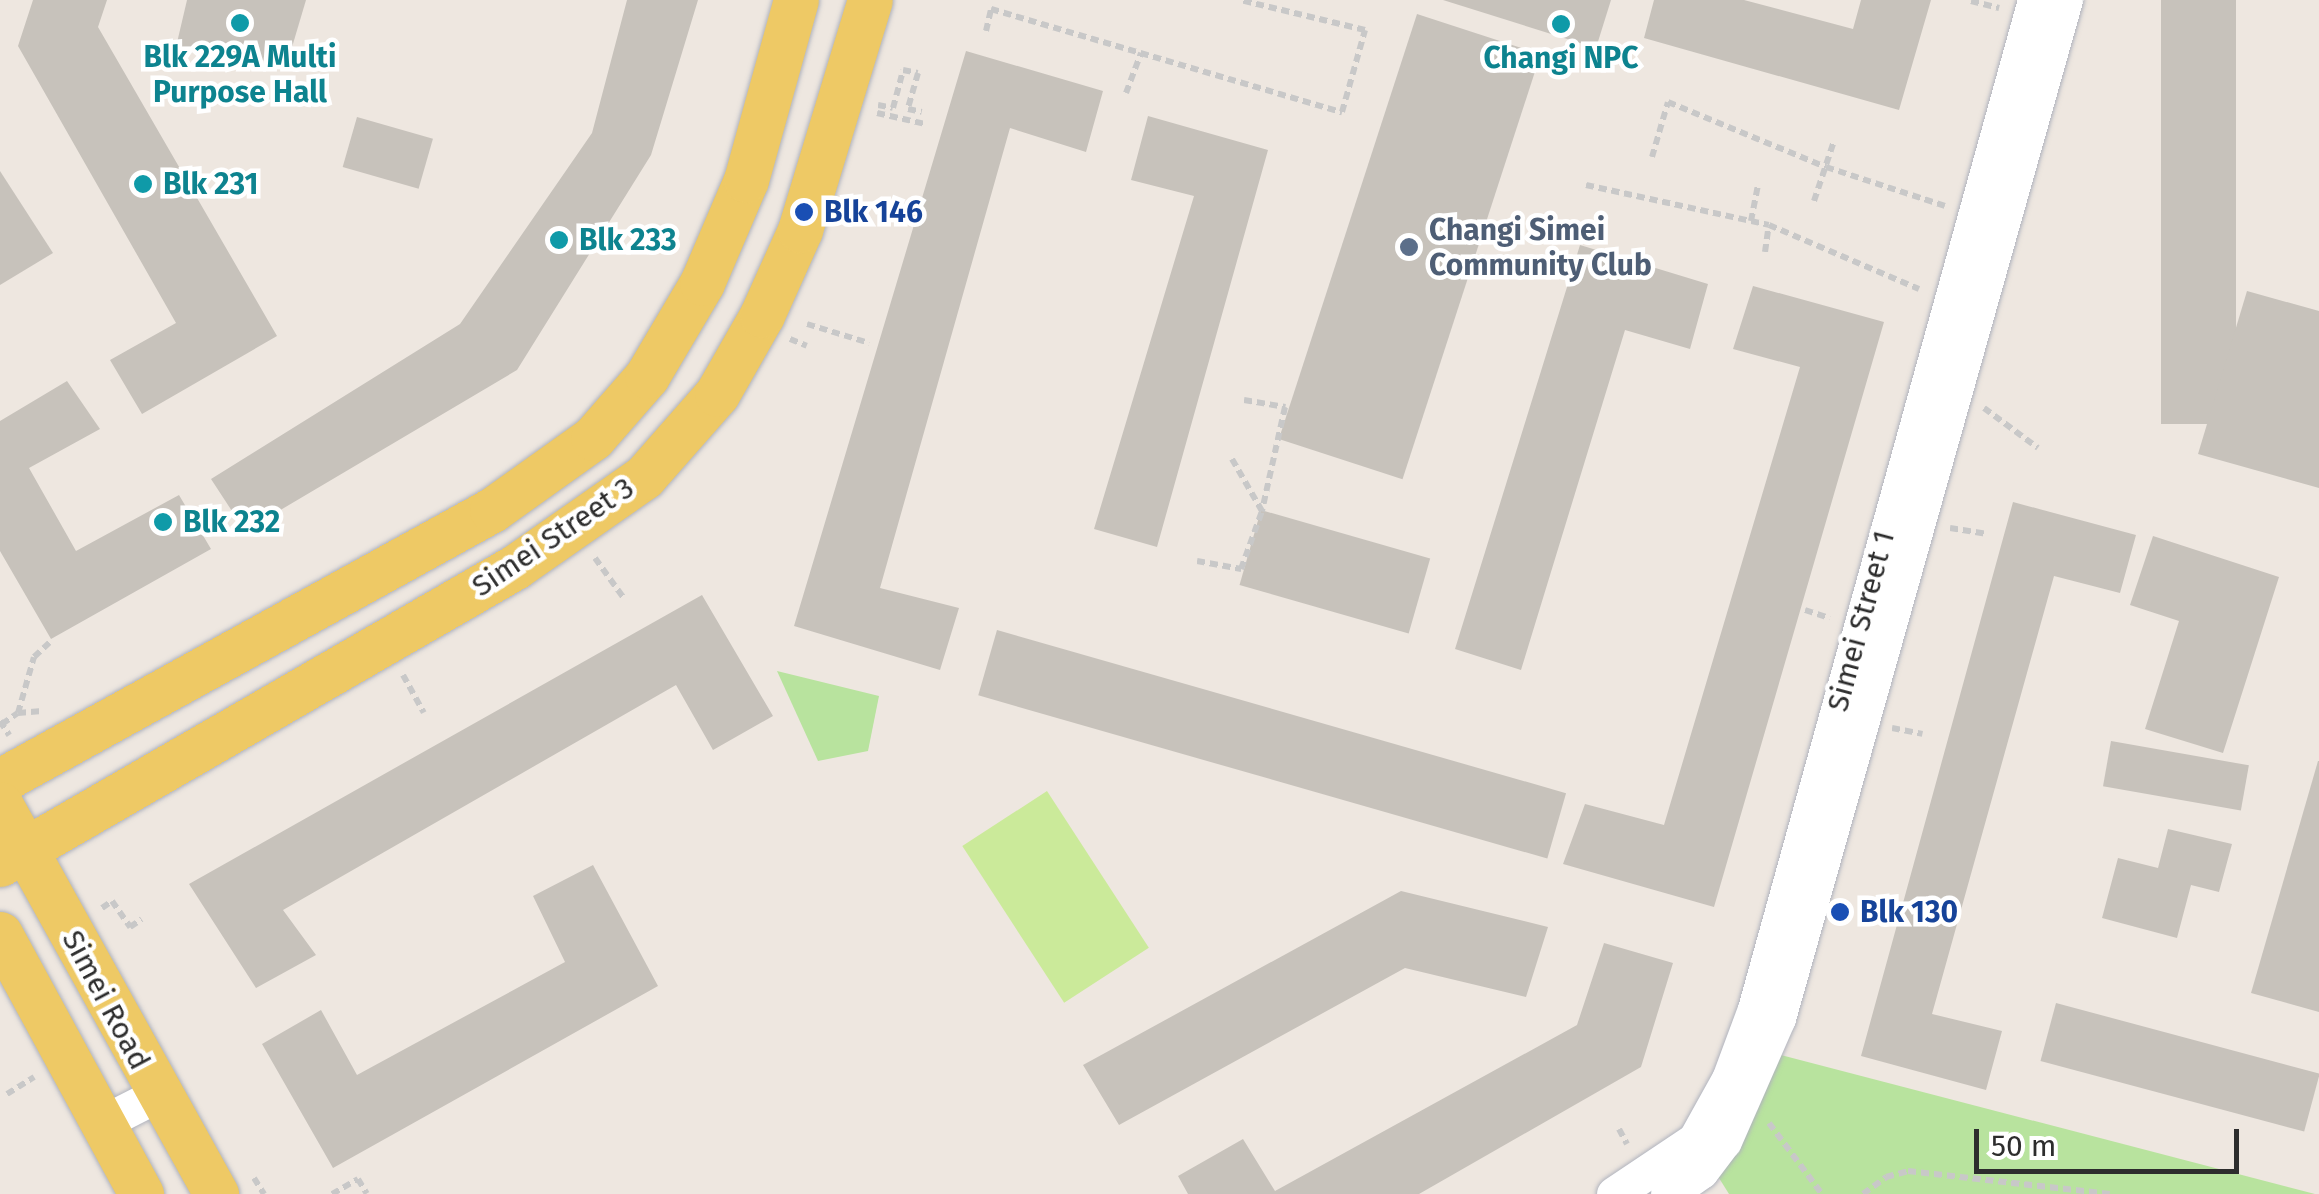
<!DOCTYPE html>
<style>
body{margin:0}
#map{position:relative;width:2319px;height:1194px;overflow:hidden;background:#eee7e0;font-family:"Fira Sans",sans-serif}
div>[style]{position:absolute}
.green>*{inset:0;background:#b8e39e}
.pitch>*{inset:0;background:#cbea9a;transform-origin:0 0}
.building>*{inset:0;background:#c7c2bb;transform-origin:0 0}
.path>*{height:6px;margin-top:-3px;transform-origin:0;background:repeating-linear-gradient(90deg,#c8c8c8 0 8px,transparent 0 13px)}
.roads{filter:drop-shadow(0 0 2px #b0b3bd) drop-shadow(0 0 2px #b0b3bd)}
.minor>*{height:35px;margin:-17.5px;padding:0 17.5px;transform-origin:17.5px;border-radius:17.5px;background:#fff}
.major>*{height:45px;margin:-22.5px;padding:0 22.5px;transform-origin:22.5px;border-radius:22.5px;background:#eec965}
.dots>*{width:28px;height:28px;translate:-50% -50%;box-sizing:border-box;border:5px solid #fff;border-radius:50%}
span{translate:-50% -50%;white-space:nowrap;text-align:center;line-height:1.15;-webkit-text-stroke:9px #fff;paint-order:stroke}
.culture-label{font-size:30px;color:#0d838f;font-weight:700}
.left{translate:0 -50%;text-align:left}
.transit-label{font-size:30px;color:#164399;font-weight:700}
.service-label{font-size:30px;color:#4e5e75;font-weight:700}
.street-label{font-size:30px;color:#2d2d2d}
.scale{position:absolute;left:1974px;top:1129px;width:265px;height:45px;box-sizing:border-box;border:5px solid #2d2d2d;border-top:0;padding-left:12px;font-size:30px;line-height:35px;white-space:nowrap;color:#2d2d2d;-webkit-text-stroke:8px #fff;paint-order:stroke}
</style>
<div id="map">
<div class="green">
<i style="clip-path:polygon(777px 671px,879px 696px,868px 751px,818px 761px)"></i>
<i style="clip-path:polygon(1777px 1054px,2315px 1194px,1729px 1194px,1714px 1170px)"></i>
</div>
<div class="pitch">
<i style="left:1047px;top:791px;width:187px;height:101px;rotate:57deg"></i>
</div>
<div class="building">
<i style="clip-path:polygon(33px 0,107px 0,98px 27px,277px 336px,142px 414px,110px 360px,176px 323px,18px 46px)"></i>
<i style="clip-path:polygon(187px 0,306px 0,287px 64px,176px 47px)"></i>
<i style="clip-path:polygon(627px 0,698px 0,651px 155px,517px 370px,245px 531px,211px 479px,460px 324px,592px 133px)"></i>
<i style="clip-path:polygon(1443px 0,1611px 0,1596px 48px)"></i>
<i style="clip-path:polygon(1654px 0,1744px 0,1853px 29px,1861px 0,1931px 0,1899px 110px,1644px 38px)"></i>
<i style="left:2161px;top:0;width:75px;height:424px"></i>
<i style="left:1417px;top:14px;width:130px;height:447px;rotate:18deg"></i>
<i style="clip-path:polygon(966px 51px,1103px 91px,1086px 152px,1010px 128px,880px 588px,959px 608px,940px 670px,794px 626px)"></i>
<i style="clip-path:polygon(1148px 116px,1268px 150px,1157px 547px,1094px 529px,1194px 196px,1131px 180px)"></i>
<i style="left:357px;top:117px;width:79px;height:52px;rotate:16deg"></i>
<i style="clip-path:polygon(0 171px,53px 253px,0 285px)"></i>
<i style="clip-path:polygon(1580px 245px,1708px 284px,1690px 349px,1625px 330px,1521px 670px,1455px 649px)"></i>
<i style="clip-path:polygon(1753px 286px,1884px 322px,1714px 907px,1563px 864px,1585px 804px,1664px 825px,1800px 367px,1733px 349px)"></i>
<i style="clip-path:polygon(2247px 291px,2319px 311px,2319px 488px,2198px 454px)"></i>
<i style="clip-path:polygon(67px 381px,100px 429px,29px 468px,76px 551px,179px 495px,211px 549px,51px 639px,0 551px,0 421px)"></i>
<i style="clip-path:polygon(2013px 502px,2136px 535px,2120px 593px,2054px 576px,1932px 1014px,2002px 1031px,1986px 1090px,1861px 1056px)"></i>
<i style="left:1261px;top:510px;width:176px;height:78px;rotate:16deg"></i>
<i style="clip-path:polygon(2153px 536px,2279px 577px,2223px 753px,2145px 729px,2179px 621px,2130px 605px)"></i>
<i style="clip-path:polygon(702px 595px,773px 716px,713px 750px,676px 685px,283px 910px,316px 955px,256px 988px,189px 884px)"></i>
<i style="left:997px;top:630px;width:592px;height:68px;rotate:16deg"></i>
<i style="left:2111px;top:741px;width:140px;height:46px;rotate:10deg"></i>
<i style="clip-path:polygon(2318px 761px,2319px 761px,2319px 1012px,2251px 993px)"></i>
<i style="clip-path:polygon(2168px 829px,2232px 844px,2219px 892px,2191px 885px,2177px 938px,2102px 918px,2118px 858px,2158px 868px)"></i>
<i style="clip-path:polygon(593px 865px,658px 986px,333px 1168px,262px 1044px,321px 1010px,357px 1075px,565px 962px,533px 896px)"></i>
<i style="clip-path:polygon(1401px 891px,1548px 927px,1526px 997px,1405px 968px,1119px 1125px,1083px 1065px)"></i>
<i style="clip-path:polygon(1604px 943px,1673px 963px,1641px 1067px,1419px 1194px,1188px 1194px,1178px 1176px,1243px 1139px,1275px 1191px,1577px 1025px)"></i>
<i style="left:2056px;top:1003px;width:273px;height:60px;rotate:15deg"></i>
</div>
<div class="path">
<i style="left:1971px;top:1px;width:29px;rotate:14deg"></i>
<i style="left:986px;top:31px;width:23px;rotate:-77deg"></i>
<i style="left:991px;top:9px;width:366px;rotate:16.4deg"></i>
<i style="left:1342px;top:112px;width:85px;rotate:-74.3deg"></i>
<i style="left:1365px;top:30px;width:129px;rotate:-166.5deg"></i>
<i style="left:1126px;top:93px;width:43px;rotate:-69.4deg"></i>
<i style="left:878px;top:105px;width:15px;rotate:11deg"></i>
<i style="left:893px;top:108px;width:39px;rotate:-75deg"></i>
<i style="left:903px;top:70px;width:15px;rotate:11deg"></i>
<i style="left:918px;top:73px;width:37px;rotate:106deg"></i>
<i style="left:908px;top:109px;width:14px;rotate:12deg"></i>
<i style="left:877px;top:113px;width:49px;rotate:12.9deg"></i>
<i style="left:1652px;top:157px;width:57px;rotate:-73.8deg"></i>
<i style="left:1668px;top:102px;width:171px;rotate:22.4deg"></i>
<i style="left:1826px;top:167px;width:125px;rotate:18.1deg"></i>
<i style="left:1586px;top:185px;width:187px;rotate:12.3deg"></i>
<i style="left:1769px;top:225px;width:163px;rotate:23.1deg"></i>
<i style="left:1814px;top:201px;width:63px;rotate:-71.6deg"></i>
<i style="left:1751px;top:221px;width:36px;rotate:-79deg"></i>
<i style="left:1765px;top:252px;width:27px;rotate:-82deg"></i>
<i style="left:807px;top:324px;width:65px;rotate:17deg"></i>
<i style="left:790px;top:339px;width:18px;rotate:22deg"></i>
<i style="left:1244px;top:400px;width:42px;rotate:9.7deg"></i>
<i style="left:1285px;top:407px;width:107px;rotate:102.5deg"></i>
<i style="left:1984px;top:408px;width:67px;rotate:36.5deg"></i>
<i style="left:1950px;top:528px;width:38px;rotate:9deg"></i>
<i style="left:595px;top:558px;width:48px;rotate:54.3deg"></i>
<i style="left:1197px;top:561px;width:45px;rotate:10.3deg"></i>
<i style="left:1241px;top:569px;width:62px;rotate:-70.1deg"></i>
<i style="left:1262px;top:511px;width:60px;rotate:-120deg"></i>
<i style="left:1805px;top:610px;width:26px;rotate:18deg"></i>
<i style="left:403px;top:675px;width:43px;rotate:61.1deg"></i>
<i style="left:18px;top:713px;width:24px;rotate:-5deg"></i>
<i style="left:0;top:721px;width:17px;rotate:57deg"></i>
<i style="left:2px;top:724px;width:19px;rotate:-35deg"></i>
<i style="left:18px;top:713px;width:58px;rotate:-74.1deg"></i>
<i style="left:34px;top:657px;width:21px;rotate:-43deg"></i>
<i style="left:1892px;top:728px;width:31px;rotate:11deg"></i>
<i style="left:102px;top:908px;width:12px;rotate:-35deg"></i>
<i style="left:112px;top:901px;width:32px;rotate:55deg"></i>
<i style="left:130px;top:927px;width:14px;rotate:-34deg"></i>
<i style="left:7px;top:1094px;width:32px;rotate:-32deg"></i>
<i style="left:1769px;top:1123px;width:89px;rotate:53.3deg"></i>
<i style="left:1619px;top:1129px;width:17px;rotate:62deg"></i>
<i style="left:254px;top:1178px;width:19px;rotate:58deg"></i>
<i style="left:332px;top:1194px;width:30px;rotate:-30deg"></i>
<i style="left:358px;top:1179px;width:17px;rotate:59deg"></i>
<i style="left:1863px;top:1194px;width:29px;rotate:-36deg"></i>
<i style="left:1886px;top:1177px;width:23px;rotate:-15deg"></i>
<i style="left:1908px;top:1171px;width:203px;rotate:6.5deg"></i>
</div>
<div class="roads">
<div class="minor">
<i style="left:102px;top:1123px;width:62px;rotate:-27deg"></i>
<i style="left:1614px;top:1194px;width:97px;rotate:-33.7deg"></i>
<i style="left:1695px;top:1140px;width:70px;rotate:-60.9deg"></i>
<i style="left:1729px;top:1079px;width:75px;rotate:-69.6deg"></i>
<i style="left:1755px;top:1009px;width:1047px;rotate:-74.49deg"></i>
<i style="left:1668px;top:1194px;width:40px;rotate:-34.9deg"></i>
<i style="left:1701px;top:1171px;width:38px;rotate:-53deg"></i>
<i style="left:1724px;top:1141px;width:134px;rotate:-66.3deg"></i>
<i style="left:1778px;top:1018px;width:1058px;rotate:-74.26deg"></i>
</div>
<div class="major">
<i style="left:0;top:781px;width:562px;rotate:-28.85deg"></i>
<i style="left:492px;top:510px;width:124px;rotate:-35.5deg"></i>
<i style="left:593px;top:438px;width:82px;rotate:-48.9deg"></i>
<i style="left:647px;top:376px;width:108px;rotate:-59.4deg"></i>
<i style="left:702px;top:283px;width:112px;rotate:-66.9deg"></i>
<i style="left:746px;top:180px;width:187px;rotate:-74.5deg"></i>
<i style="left:0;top:804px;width:446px;rotate:61deg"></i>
<i style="left:0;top:864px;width:595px;rotate:-29.97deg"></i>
<i style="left:515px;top:567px;width:157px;rotate:-34.9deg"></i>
<i style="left:644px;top:477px;width:111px;rotate:-48.7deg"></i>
<i style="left:717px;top:394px;width:91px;rotate:-60.3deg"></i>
<i style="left:762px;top:315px;width:93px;rotate:-65.9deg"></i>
<i style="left:800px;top:230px;width:240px;rotate:-73.1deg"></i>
<i style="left:0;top:934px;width:296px;rotate:61.5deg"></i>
</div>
</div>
<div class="dots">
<i style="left:240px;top:23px;background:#0f9aa8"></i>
<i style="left:1561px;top:24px;background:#0f9aa8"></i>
<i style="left:143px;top:184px;background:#0f9aa8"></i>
<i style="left:804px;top:212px;background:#1a4fb4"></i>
<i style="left:559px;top:240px;background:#0f9aa8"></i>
<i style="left:1409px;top:247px;background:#5c6f8a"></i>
<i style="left:163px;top:522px;background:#0f9aa8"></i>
<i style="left:1840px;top:912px;background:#1a4fb4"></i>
</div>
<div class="culture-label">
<span style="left:240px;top:74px">Blk 229A Multi<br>Purpose Hall</span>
<span style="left:1561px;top:58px">Changi NPC</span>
<span class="left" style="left:163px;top:184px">Blk 231</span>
<span class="left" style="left:579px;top:240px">Blk 233</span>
<span class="left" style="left:183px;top:522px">Blk 232</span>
</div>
<div class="transit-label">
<span class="left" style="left:824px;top:212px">Blk 146</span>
<span class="left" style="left:1860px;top:912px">Blk 130</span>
</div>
<div class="service-label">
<span class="left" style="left:1429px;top:247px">Changi Simei<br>Community Club</span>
</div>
<div class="street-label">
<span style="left:553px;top:537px;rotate:-34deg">Simei Street 3</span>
<span style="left:1861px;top:621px;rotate:-75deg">Simei Street 1</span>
<span style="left:106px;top:1000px;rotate:62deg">Simei Road</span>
</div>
<div class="scale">50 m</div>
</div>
